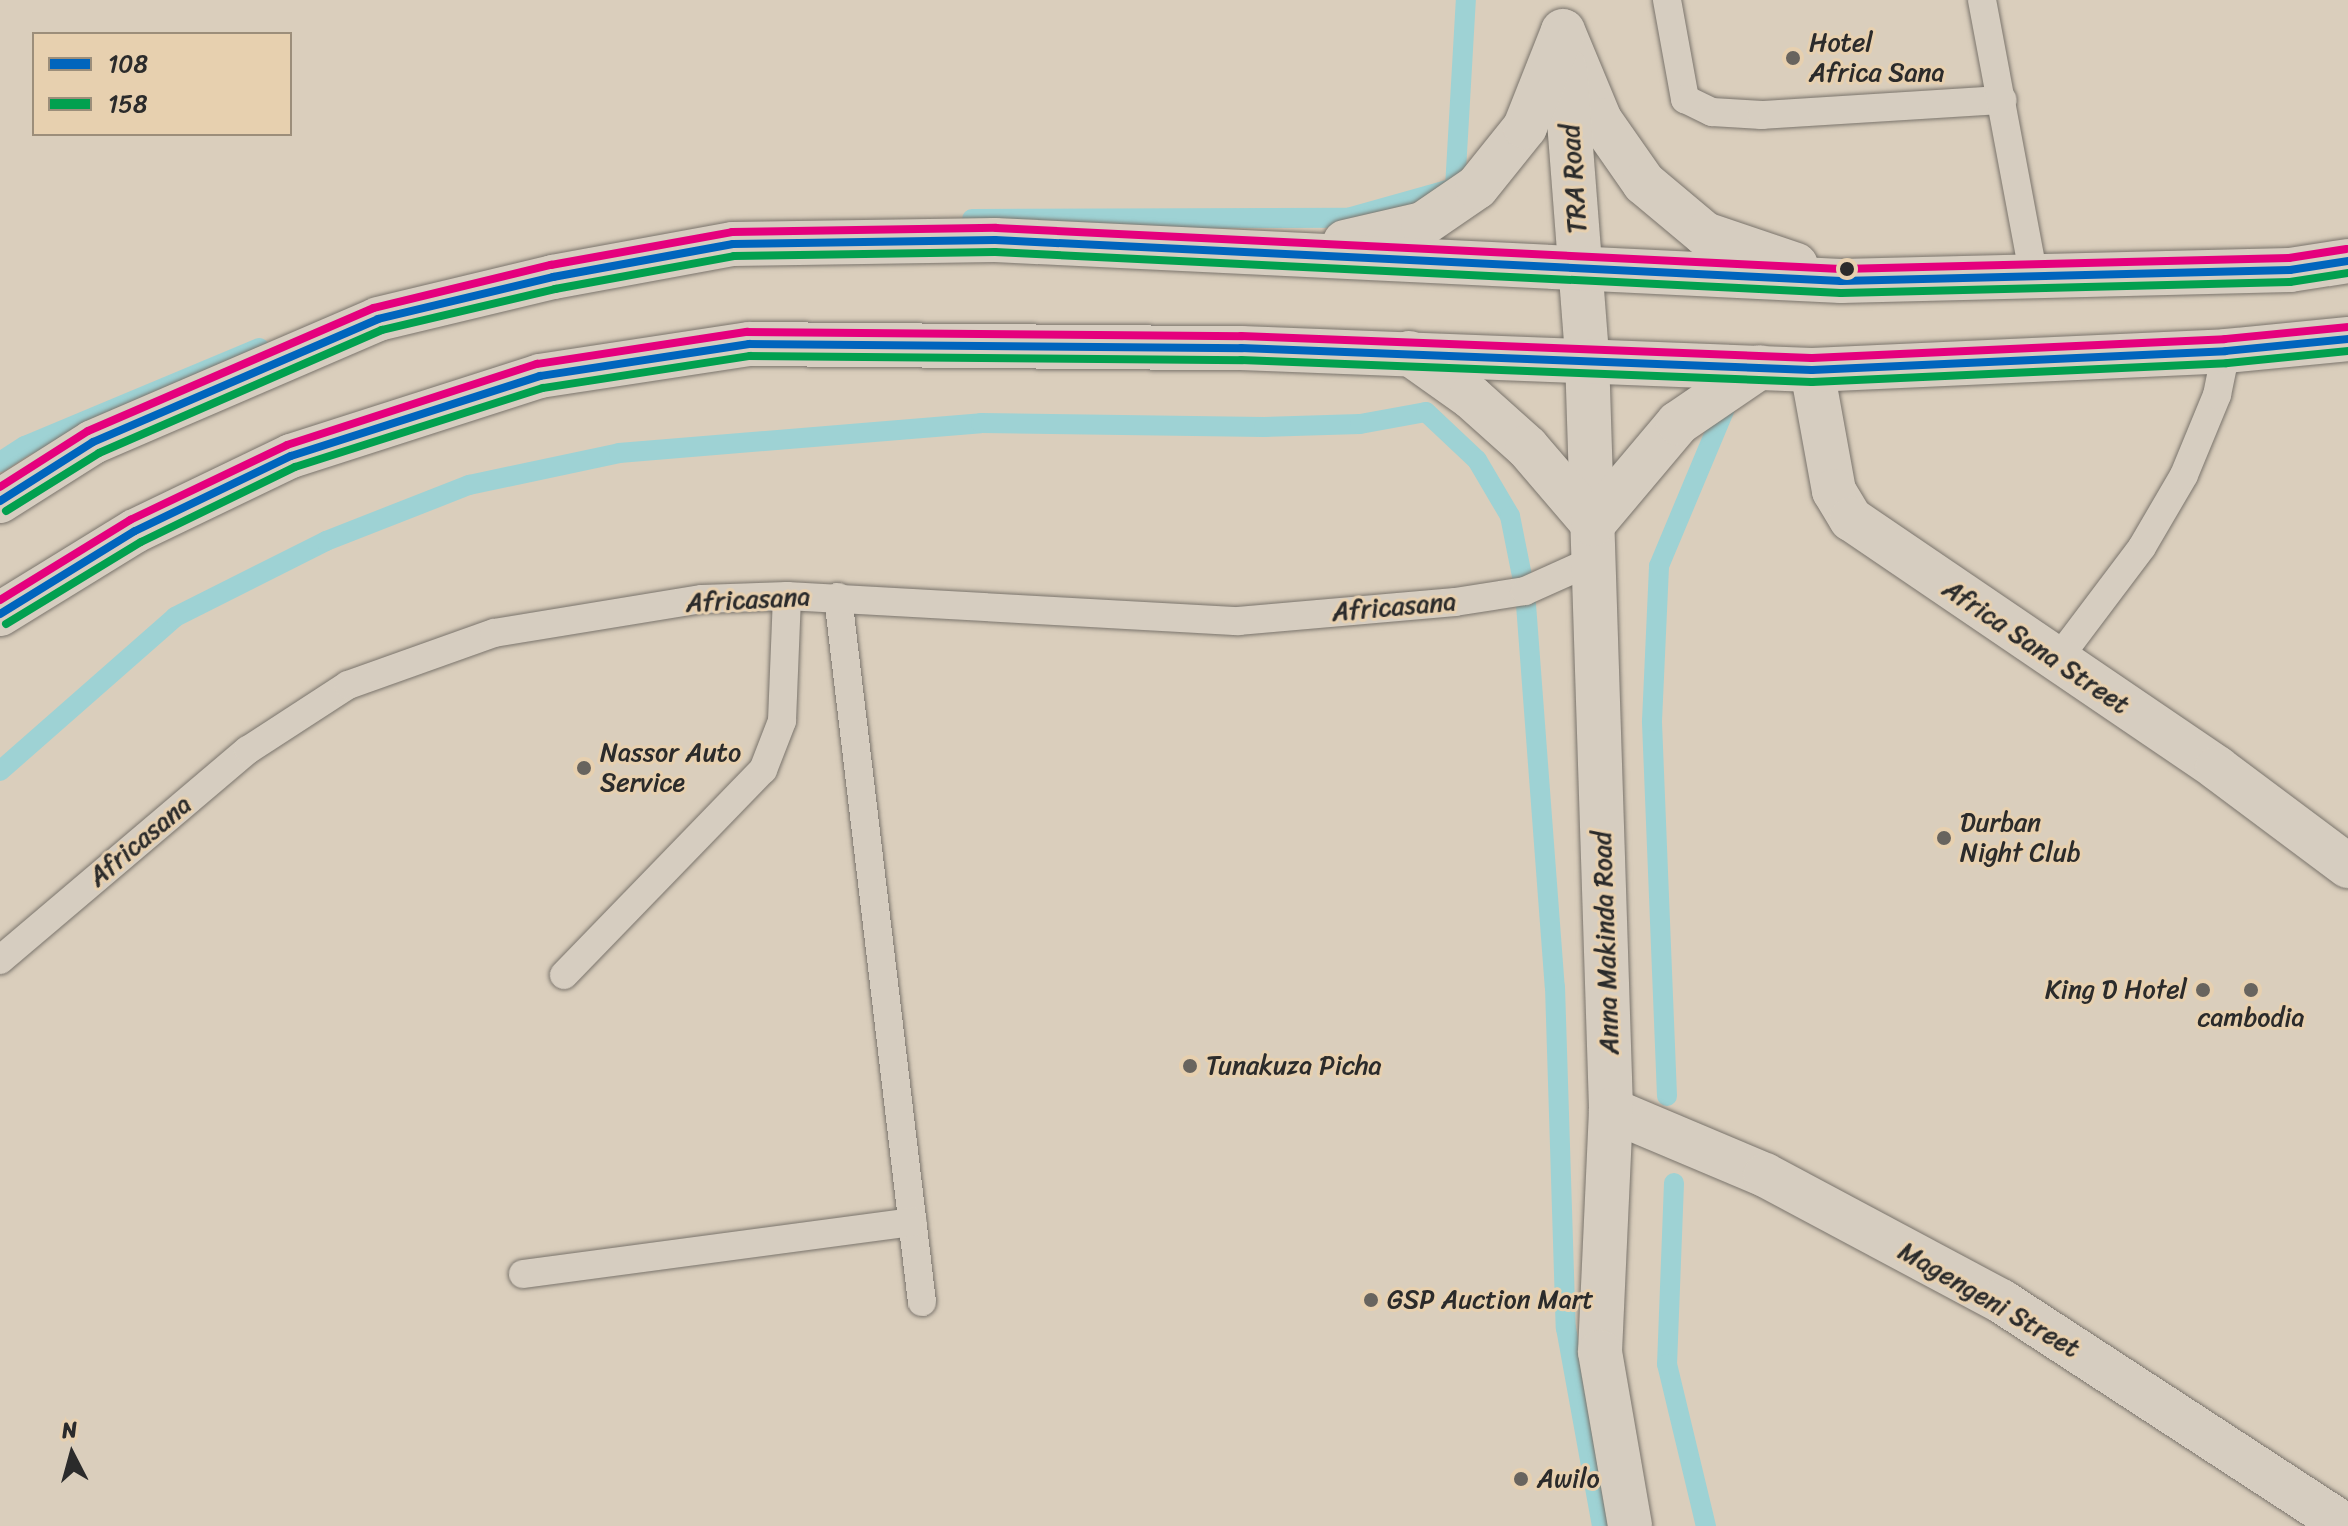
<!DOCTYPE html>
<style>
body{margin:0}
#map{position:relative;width:2348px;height:1526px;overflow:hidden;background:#dacebc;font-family:Sriracha,sans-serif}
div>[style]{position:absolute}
.stream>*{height:20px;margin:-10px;padding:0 10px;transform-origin:10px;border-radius:10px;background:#9ed2d4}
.roads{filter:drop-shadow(0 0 2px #7a746c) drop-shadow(0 0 2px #7a746c)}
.service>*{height:28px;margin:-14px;padding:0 14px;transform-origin:14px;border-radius:14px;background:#d6cdc0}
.minor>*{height:44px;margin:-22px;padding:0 22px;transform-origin:22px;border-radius:22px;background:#d6cdc0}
.tertiary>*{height:44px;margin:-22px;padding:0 22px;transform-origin:22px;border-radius:22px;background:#d6cdc0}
.secondary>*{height:44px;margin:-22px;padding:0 22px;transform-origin:22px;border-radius:22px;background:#d6cdc0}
.bus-1>*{height:8px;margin:-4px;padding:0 4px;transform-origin:4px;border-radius:4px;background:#0065bd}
.bus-2>*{height:8px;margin:-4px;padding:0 4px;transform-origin:4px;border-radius:4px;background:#02a04f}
.bus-3>*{height:8px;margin:-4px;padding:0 4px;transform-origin:4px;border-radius:4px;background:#e5007d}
.dots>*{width:22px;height:22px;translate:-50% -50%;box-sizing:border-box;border:4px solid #e7d0af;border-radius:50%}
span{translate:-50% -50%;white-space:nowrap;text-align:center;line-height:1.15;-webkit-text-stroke:6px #e7d0af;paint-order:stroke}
.poi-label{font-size:26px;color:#2b2b2b}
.left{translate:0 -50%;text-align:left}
.right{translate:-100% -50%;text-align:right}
.street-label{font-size:26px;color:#2b2b2b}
.legend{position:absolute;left:32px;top:32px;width:260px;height:104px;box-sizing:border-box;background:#e7d0af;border:2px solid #9c8e7a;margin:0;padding:10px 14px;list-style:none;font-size:24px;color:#2b2b2b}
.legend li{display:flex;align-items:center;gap:16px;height:40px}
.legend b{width:40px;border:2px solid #9c8e7a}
.north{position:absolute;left:32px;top:1414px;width:80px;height:80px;-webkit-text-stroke:6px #e7d0af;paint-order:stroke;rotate:354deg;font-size:22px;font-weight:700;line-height:32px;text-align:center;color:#2b2b2b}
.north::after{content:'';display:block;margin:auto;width:28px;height:36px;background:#2b2b2b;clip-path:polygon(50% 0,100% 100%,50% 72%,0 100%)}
</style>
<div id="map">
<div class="stream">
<i style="left:972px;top:219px;width:376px;rotate:-0.2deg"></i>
<i style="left:1348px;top:218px;width:111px;rotate:-15.7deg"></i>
<i style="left:1455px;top:188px;width:188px;rotate:-86.7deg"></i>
<i style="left:0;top:462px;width:30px;rotate:-33deg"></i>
<i style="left:25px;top:446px;width:254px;rotate:-22.7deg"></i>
<i style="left:0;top:771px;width:233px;rotate:-41.3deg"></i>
<i style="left:175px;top:617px;width:169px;rotate:-26.7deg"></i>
<i style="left:326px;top:541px;width:154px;rotate:-21.4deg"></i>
<i style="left:469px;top:485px;width:153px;rotate:-12deg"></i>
<i style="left:619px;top:453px;width:363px;rotate:-4.7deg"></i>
<i style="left:981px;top:423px;width:283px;rotate:0.8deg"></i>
<i style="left:1264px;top:427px;width:96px;rotate:-1.8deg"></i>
<i style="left:1360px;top:424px;width:67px;rotate:-10.3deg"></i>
<i style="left:1426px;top:412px;width:70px;rotate:43.3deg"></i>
<i style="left:1477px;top:460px;width:65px;rotate:59.5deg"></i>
<i style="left:1510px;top:516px;width:76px;rotate:78.7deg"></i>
<i style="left:1525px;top:591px;width:397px;rotate:85.7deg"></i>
<i style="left:1555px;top:987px;width:341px;rotate:88.2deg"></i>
<i style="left:1566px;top:1328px;width:201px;rotate:79.7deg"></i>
<i style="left:1667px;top:1096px;width:375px;rotate:-92.3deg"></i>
<i style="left:1652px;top:721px;width:155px;rotate:-87.4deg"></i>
<i style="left:1659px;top:566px;width:181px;rotate:-67.3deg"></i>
<i style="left:1674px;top:1183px;width:181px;rotate:92.2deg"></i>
<i style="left:1667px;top:1364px;width:167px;rotate:76.5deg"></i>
</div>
<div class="roads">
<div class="service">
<i style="left:1667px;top:0;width:101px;rotate:79.7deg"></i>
<i style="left:1685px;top:99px;width:30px;rotate:26deg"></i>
<i style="left:1712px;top:112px;width:50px;rotate:3.4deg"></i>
<i style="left:1762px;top:115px;width:241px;rotate:-3.6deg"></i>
<i style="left:1982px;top:0;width:284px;rotate:79.4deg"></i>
<i style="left:838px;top:597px;width:710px;rotate:83.21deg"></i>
<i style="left:2057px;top:660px;width:141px;rotate:-53deg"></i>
<i style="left:2142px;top:547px;width:83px;rotate:-59.7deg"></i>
<i style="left:2184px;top:475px;width:87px;rotate:-67.6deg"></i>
<i style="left:2217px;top:395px;width:45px;rotate:-78.4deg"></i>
<i style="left:0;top:960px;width:325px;rotate:-40.3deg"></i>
<i style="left:248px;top:750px;width:119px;rotate:-33deg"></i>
<i style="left:348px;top:685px;width:155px;rotate:-19.6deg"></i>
<i style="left:494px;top:633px;width:211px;rotate:-9.3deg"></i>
<i style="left:702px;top:599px;width:85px;rotate:-2deg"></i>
<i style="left:787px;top:596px;width:452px;rotate:3.2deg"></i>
<i style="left:1238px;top:621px;width:218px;rotate:-5deg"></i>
<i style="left:1455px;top:602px;width:71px;rotate:-8.9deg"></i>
<i style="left:1525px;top:591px;width:76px;rotate:-24.2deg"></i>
<i style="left:564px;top:975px;width:286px;rotate:-45.9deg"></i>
<i style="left:763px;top:770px;width:53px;rotate:-68.8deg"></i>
<i style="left:782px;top:721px;width:125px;rotate:-87.7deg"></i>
<i style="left:523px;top:1274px;width:393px;rotate:-7.6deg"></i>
</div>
<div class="minor">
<i style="left:1812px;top:370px;width:123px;rotate:79.7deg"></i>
<i style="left:1834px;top:491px;width:33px;rotate:59deg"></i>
<i style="left:1851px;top:519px;width:443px;rotate:34.2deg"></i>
<i style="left:2217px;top:768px;width:164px;rotate:36.8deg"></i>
<i style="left:1611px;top:1110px;width:167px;rotate:22.9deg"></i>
<i style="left:1765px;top:1175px;width:268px;rotate:28.1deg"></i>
<i style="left:2001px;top:1301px;width:412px;rotate:33.1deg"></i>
</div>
<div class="tertiary">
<i style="left:1587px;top:357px;width:753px;rotate:88.17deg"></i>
<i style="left:1611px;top:1110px;width:242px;rotate:92.6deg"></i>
<i style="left:1600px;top:1352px;width:177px;rotate:80.2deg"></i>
</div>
<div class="secondary">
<i style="left:1563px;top:31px;width:96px;rotate:67.4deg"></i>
<i style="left:1600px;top:120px;width:77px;rotate:55.1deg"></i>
<i style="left:1644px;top:183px;width:80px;rotate:39.9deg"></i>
<i style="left:1705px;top:234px;width:96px;rotate:18.8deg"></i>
<i style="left:1565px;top:69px;width:289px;rotate:85.6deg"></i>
<i style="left:1345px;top:242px;width:80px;rotate:-13deg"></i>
<i style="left:1423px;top:224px;width:65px;rotate:-34.4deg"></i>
<i style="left:1477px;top:187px;width:77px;rotate:-51.3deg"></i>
<i style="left:1525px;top:127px;width:103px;rotate:-68.4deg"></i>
<i style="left:1409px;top:353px;width:76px;rotate:35.4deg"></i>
<i style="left:1471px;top:397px;width:75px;rotate:41.8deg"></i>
<i style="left:1527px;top:447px;width:101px;rotate:49.4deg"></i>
<i style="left:1593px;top:524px;width:132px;rotate:-49.9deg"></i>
<i style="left:1678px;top:423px;width:99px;rotate:-34.3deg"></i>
<i style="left:0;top:501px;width:110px;rotate:-32.4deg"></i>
<i style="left:93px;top:442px;width:310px;rotate:-23.3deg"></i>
<i style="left:378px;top:319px;width:180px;rotate:-13.5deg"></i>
<i style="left:553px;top:277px;width:183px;rotate:-10.4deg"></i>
<i style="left:733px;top:244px;width:262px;rotate:-0.9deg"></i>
<i style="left:995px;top:240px;width:847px;rotate:2.77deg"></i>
<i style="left:1841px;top:281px;width:449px;rotate:-1.4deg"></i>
<i style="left:2290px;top:270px;width:59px;rotate:-8.8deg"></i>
<i style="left:0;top:614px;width:158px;rotate:-31.6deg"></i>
<i style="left:135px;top:531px;width:173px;rotate:-25.7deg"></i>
<i style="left:291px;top:456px;width:262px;rotate:-17.8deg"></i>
<i style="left:540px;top:376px;width:211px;rotate:-8.7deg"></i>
<i style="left:749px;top:344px;width:492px;rotate:0.5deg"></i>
<i style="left:1241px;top:348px;width:571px;rotate:2.21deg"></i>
<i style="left:1812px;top:370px;width:414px;rotate:-2.6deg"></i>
<i style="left:2226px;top:351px;width:123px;rotate:-5.6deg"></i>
</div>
</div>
<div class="bus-1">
<i style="left:0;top:501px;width:110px;rotate:-32.4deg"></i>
<i style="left:93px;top:442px;width:310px;rotate:-23.3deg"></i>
<i style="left:378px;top:319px;width:180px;rotate:-13.5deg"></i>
<i style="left:553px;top:277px;width:183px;rotate:-10.4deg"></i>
<i style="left:733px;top:244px;width:262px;rotate:-0.9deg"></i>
<i style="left:995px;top:240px;width:847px;rotate:2.77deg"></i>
<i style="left:1841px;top:281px;width:449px;rotate:-1.4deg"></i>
<i style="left:2290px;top:270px;width:59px;rotate:-8.8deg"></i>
<i style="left:0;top:614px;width:158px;rotate:-31.6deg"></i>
<i style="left:135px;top:531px;width:173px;rotate:-25.7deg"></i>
<i style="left:291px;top:456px;width:262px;rotate:-17.8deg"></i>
<i style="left:540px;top:376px;width:211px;rotate:-8.7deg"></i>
<i style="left:749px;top:344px;width:492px;rotate:0.5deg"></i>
<i style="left:1241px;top:348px;width:571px;rotate:2.21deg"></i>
<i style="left:1812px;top:370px;width:414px;rotate:-2.6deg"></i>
<i style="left:2226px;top:351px;width:123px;rotate:-5.6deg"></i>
</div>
<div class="bus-2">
<i style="left:6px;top:511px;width:110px;rotate:-31.9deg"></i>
<i style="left:99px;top:453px;width:309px;rotate:-23.5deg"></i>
<i style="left:382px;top:330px;width:178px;rotate:-13.3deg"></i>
<i style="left:555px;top:289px;width:182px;rotate:-10.4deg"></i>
<i style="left:734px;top:256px;width:261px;rotate:-0.9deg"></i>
<i style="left:995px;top:252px;width:847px;rotate:2.77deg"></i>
<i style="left:1841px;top:293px;width:449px;rotate:-1.4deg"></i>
<i style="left:2290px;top:282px;width:59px;rotate:-8.8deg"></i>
<i style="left:6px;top:624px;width:158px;rotate:-31.3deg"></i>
<i style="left:141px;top:542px;width:171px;rotate:-26deg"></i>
<i style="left:295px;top:467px;width:260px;rotate:-17.7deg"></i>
<i style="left:543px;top:388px;width:209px;rotate:-8.8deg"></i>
<i style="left:750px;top:356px;width:491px;rotate:0.5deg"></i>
<i style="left:1241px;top:360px;width:571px;rotate:2.21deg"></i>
<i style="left:1812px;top:382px;width:415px;rotate:-2.6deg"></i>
<i style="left:2227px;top:363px;width:122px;rotate:-5.7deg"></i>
</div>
<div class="bus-3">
<i style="left:0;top:487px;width:104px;rotate:-32.5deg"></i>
<i style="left:88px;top:431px;width:311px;rotate:-23.3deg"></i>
<i style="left:374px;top:308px;width:182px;rotate:-13.7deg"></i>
<i style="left:551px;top:265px;width:184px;rotate:-10.3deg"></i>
<i style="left:732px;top:232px;width:264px;rotate:-0.9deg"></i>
<i style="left:996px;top:228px;width:846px;rotate:2.78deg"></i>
<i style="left:1841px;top:269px;width:448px;rotate:-1.4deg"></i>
<i style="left:2289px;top:258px;width:58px;rotate:-9deg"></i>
<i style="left:0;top:600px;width:153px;rotate:-31.6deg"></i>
<i style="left:130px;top:520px;width:174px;rotate:-25.5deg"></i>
<i style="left:287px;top:445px;width:263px;rotate:-18deg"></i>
<i style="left:537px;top:364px;width:212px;rotate:-8.7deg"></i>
<i style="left:747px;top:332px;width:494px;rotate:0.5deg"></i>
<i style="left:1241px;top:336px;width:571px;rotate:2.21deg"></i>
<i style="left:1812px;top:358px;width:413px;rotate:-2.6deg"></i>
<i style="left:2225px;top:339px;width:123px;rotate:-5.6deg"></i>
</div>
<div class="dots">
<i style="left:1793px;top:58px;background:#68645e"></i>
<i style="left:1847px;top:269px;background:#2b2b2b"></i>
<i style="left:584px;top:768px;background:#68645e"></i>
<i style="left:1944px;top:838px;background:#68645e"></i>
<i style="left:2203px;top:990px;background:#68645e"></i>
<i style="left:2251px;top:990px;background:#68645e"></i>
<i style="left:1190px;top:1066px;background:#68645e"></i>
<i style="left:1371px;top:1300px;background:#68645e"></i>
<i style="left:1521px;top:1479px;background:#68645e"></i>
</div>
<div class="poi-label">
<span class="left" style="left:1809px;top:58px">Hotel<br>Africa Sana</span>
<span class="left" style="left:600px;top:768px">Nassor Auto<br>Service</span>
<span class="left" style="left:1960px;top:838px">Durban<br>Night Club</span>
<span class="right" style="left:2187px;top:990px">King D Hotel</span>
<span style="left:2251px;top:1018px">cambodia</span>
<span class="left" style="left:1206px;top:1066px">Tunakuza Picha</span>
<span class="left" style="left:1387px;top:1300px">GSP Auction Mart</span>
<span class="left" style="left:1537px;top:1479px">Awilo</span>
</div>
<div class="street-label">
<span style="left:1574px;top:179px;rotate:-94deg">TRA Road</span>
<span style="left:748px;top:600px;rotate:-3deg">Africasana</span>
<span style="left:1394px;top:607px;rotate:-5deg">Africasana</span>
<span style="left:2036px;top:647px;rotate:34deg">Africa Sana Street</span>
<span style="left:140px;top:841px;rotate:-40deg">Africasana</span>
<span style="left:1606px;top:943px;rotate:-92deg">Anna Makinda Road</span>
<span style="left:1989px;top:1300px;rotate:30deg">Magengeni Street</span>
</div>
<ul class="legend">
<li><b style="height:10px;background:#0065bd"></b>108</li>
<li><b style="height:10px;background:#02a04f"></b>158</li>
</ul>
<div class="north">N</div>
</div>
